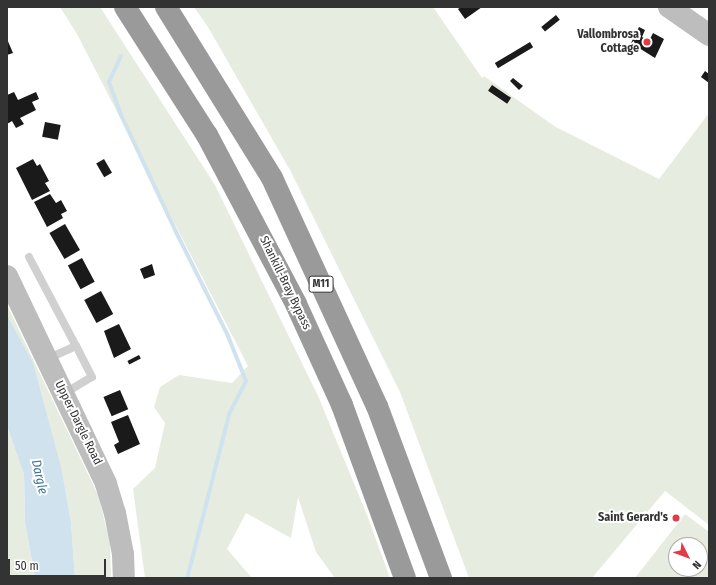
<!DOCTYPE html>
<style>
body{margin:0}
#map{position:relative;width:716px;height:585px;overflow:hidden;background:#fff;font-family:"Fira Sans Condensed",sans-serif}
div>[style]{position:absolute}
.green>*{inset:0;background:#e6ecdf}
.water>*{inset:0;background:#cfe2ee}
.stream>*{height:4px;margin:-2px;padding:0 2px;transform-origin:2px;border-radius:2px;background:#cfe2ee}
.building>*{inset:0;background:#1a1a1a;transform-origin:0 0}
.lane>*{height:8px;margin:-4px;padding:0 4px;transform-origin:4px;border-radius:4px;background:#d0d0d0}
.secondary>*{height:22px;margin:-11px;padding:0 11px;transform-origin:11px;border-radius:11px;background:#bdbdbd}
.highway>*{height:22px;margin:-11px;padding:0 11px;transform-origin:11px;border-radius:11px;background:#9a9a9a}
.dots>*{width:11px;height:11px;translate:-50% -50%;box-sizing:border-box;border:2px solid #fff;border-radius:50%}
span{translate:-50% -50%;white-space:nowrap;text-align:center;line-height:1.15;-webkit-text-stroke:4px #fff;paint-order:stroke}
.shield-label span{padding:1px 3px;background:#fff;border:1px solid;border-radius:3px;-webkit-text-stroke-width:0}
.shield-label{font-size:11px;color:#333;font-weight:700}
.poi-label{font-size:12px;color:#333;font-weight:700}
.right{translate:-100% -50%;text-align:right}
.street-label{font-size:12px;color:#333}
.water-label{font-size:13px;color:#3f7597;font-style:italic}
.frame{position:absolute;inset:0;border:8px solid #333;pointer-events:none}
.north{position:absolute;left:668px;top:537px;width:40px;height:40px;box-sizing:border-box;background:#fff;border:1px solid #adadad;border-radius:50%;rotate:132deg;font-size:11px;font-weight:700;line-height:16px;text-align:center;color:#333}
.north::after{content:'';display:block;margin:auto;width:14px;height:18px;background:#e63946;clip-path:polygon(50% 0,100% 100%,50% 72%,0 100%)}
.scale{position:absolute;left:8px;top:559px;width:98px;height:18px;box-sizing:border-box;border:2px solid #333;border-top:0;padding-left:5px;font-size:12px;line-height:14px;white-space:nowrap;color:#333;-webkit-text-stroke:3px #fff;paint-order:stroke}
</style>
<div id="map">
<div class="green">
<i style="clip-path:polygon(60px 7px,100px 7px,215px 185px,318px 396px,367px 515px,390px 578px,335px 578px,316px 552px,298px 497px,291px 538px,246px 513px,227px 549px,252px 578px,145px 578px,133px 489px,155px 468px,165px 423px,154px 407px,160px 387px,179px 375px,232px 383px,248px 366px,77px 34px)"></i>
<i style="clip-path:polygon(194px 7px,433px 7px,482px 78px,484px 76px,554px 126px,659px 179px,709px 113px,709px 525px,665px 491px,592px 578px,469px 578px,400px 392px,290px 170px,208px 27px)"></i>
<i style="clip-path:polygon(7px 305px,98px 495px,110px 542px,111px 578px,75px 578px,71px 522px,62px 471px,7px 349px)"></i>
<i style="clip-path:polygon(7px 426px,24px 475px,25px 522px,35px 578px,7px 578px)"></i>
<i style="clip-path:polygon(evenodd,685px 514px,709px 532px,709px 578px,635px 578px,685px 514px,676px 545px,700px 545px,700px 569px,676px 569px,676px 545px)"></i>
</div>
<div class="water">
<i style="clip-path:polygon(7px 315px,33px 363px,62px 471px,71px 522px,75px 578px,35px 578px,25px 522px,24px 475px,7px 426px)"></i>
</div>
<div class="stream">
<i style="left:121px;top:56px;width:29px;rotate:115deg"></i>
<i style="left:109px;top:82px;width:35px;rotate:70deg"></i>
<i style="left:121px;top:115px;width:132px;rotate:64.8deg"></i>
<i style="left:177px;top:234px;width:114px;rotate:63.4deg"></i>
<i style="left:228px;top:336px;width:48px;rotate:68.2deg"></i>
<i style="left:246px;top:381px;width:38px;rotate:117deg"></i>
<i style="left:229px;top:415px;width:168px;rotate:104.4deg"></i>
</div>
<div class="building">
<i style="clip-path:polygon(461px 7px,482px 7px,465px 19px,458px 9px)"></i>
<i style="left:556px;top:15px;width:6px;height:19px;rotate:51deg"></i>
<i style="clip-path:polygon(639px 27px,645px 30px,642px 37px,649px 41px,653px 33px,664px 39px,655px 58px,631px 43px)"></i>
<i style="clip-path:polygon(7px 39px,13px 53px,7px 55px)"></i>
<i style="left:530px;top:42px;width:6px;height:41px;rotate:59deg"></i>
<i style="clip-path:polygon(705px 71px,709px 74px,709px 83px,701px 77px)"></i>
<i style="clip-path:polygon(513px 78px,523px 86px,519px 90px,510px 81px)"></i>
<i style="left:492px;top:85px;width:23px;height:7px;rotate:34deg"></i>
<i style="clip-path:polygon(14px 92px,18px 100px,36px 92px,39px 99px,32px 102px,36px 110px,20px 118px,24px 124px,16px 128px,12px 121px,7px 124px,7px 95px)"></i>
<i style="left:45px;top:122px;width:16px;height:15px;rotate:11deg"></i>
<i style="clip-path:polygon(33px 159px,37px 166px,40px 164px,49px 181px,45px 183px,50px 191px,32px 200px,16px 168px)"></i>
<i style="left:104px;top:159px;width:16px;height:9px;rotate:60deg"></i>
<i style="clip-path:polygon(50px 194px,56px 203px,61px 200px,67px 211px,61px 214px,63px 218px,47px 227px,34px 202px)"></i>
<i style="left:65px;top:224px;width:30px;height:18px;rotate:60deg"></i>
<i style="left:82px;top:258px;width:27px;height:16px;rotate:62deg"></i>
<i style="clip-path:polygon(152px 264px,155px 275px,144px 279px,140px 269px)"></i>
<i style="left:101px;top:291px;width:26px;height:19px;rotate:62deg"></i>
<i style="clip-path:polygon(119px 324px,131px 349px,114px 358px,104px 331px)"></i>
<i style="left:139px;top:355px;width:4px;height:13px;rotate:63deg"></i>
<i style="left:120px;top:390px;width:21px;height:18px;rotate:67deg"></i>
<i style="clip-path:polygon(128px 415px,140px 444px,118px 454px,114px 445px,119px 442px,111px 422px)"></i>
</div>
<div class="lane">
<i style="left:29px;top:257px;width:101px;rotate:62.2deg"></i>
<i style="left:76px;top:346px;width:32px;rotate:156deg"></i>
<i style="left:65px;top:393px;width:31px;rotate:-31deg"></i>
<i style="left:92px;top:377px;width:35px;rotate:-117deg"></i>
</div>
<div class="secondary">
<i style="left:669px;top:7px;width:49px;rotate:35deg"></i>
<i style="left:7px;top:276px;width:230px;rotate:64.5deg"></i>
<i style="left:106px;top:484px;width:30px;rotate:73deg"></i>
<i style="left:115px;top:513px;width:42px;rotate:79deg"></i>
<i style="left:123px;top:554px;width:24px;rotate:88deg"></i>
</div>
<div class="highway">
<i style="left:125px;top:7px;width:152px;rotate:57.4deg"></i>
<i style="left:207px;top:135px;width:191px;rotate:62.2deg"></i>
<i style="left:296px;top:304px;width:111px;rotate:65.5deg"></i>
<i style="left:342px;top:405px;width:184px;rotate:70deg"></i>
<i style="left:166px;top:7px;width:201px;rotate:58.2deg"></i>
<i style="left:272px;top:178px;width:251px;rotate:65.3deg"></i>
<i style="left:377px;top:406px;width:184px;rotate:69.6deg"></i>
</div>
<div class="dots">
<i style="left:647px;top:42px;background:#e63946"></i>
<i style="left:676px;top:518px;background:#e63946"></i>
</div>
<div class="shield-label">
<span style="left:321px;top:284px">M11</span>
</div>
<div class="poi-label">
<span class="right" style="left:639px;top:42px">Vallombrosa<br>Cottage</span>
<span class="right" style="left:668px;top:518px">Saint Gerard's</span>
</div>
<div class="street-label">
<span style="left:285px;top:283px;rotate:64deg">Shankill-Bray Bypass</span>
<span style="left:78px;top:423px;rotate:64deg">Upper Dargle Road</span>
</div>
<div class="water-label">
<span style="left:39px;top:477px;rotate:77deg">Dargle</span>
</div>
<div class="frame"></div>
<div class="north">N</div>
<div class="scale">50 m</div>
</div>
